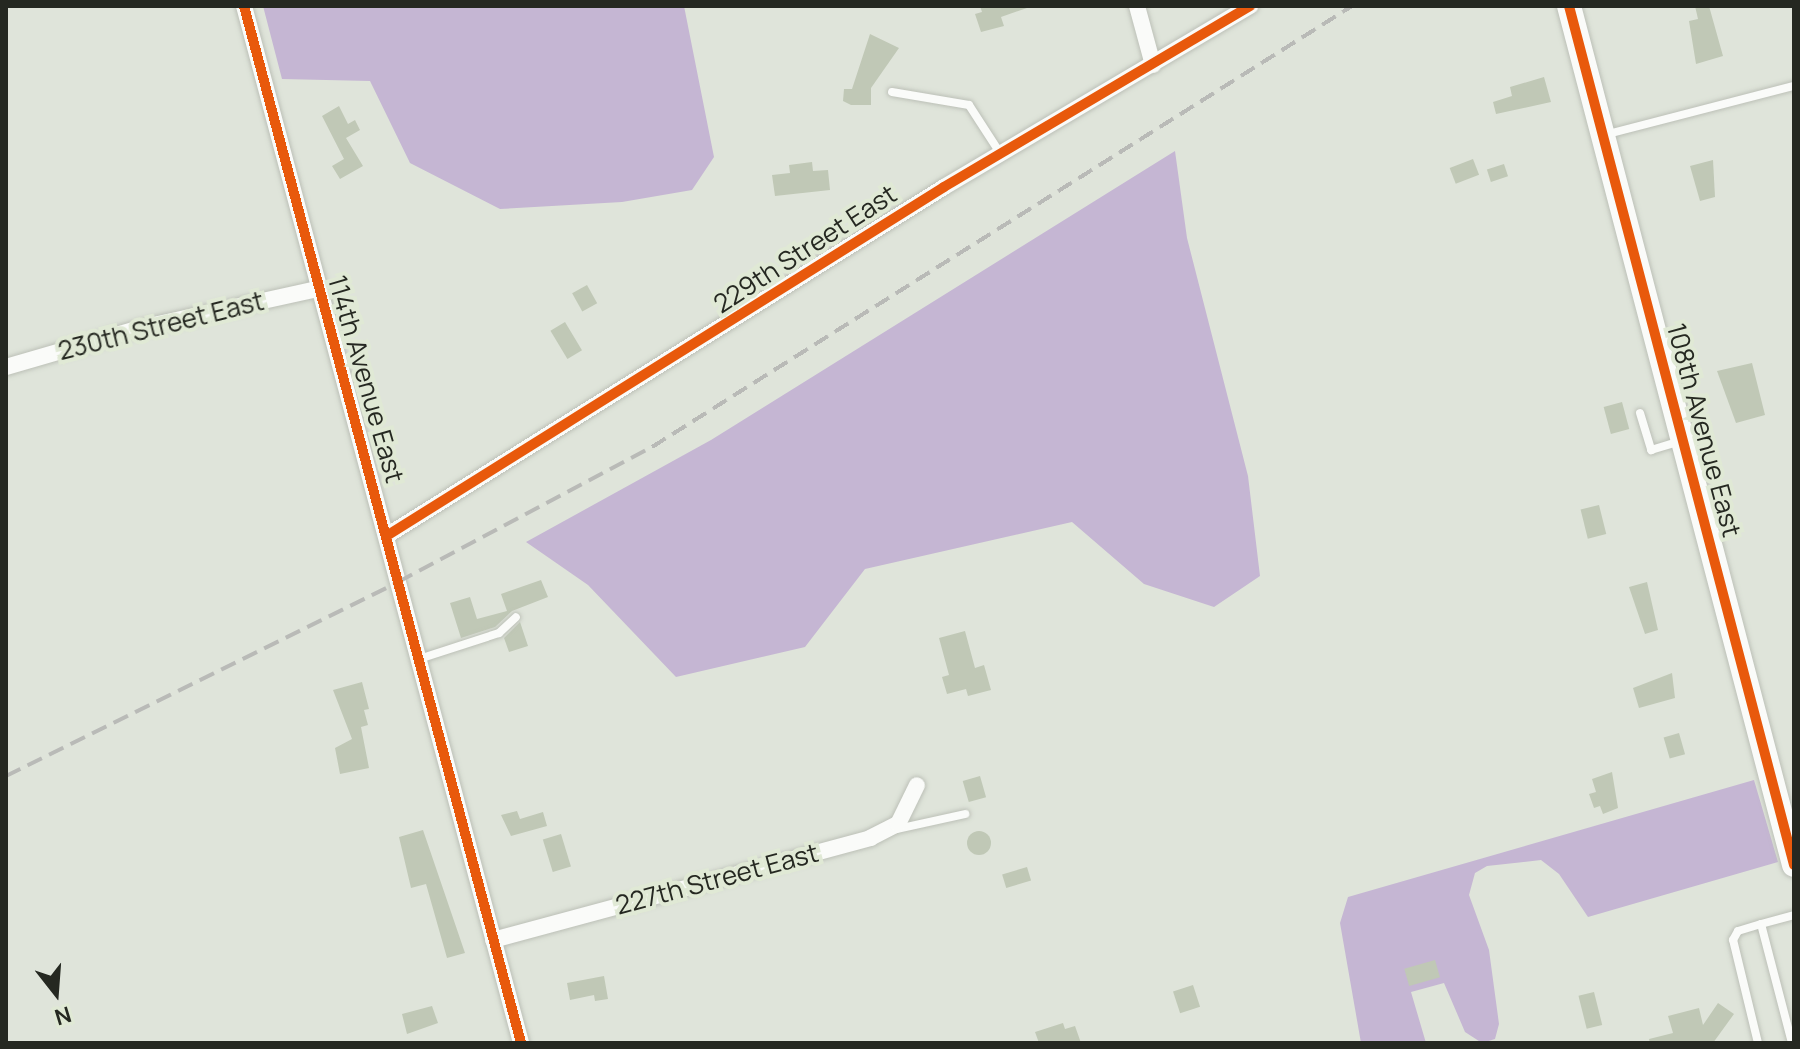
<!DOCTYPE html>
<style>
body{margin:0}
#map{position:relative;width:1800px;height:1049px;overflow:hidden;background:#dfe4da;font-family:Manrope,sans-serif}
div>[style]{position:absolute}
.forest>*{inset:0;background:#c5b6d3}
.building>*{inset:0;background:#c0c8b6;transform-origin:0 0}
.round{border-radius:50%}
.roads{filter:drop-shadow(0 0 2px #bcc0b7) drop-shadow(0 0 2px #bcc0b7)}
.lane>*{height:8px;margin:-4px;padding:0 4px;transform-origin:4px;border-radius:4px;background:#fafbf9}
.street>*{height:16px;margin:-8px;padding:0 8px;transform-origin:8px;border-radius:8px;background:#fafbf9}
.secondary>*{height:24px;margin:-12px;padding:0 12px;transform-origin:12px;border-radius:12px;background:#fafbf9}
.rail>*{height:4px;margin-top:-2px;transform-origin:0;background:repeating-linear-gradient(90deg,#b9bab7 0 16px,transparent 0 24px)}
.cycleway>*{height:10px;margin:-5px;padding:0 5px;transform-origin:5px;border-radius:5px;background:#e8590c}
span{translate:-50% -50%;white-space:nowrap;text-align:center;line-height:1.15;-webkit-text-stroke:8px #e0e9d5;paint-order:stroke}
.street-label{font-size:26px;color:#252821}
.frame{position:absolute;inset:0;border:8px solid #252821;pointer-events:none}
.north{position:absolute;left:16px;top:953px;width:80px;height:80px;-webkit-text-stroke:6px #e0e9d5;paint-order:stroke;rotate:163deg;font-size:22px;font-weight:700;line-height:32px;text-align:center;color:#252821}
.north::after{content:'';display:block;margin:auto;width:28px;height:36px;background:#252821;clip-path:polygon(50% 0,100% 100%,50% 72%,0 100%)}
</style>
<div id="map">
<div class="forest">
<i style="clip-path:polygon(263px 6px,684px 6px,714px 157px,692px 190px,622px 202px,500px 209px,410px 163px,370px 81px,282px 79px)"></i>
<i style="clip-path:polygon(1175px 151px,1187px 238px,1248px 476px,1260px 576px,1214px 607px,1144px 584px,1072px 522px,865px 569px,805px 647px,676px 677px,588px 585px,526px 542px,711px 440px)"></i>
<i style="clip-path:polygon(1754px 780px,1778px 862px,1588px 917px,1559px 874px,1541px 860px,1487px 866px,1475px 873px,1469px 895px,1489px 950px,1499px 1024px,1495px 1039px,1482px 1043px,1465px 1032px,1444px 983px,1411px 992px,1426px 1043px,1361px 1043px,1340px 923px,1348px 897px)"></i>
</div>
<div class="building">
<i style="clip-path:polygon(980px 6px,1027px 6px,1027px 8px,1001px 17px,1004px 26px,981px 32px,975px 14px,982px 12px)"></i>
<i style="clip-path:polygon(1695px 6px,1709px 6px,1723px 56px,1696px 64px,1689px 21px,1698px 19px)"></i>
<i style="clip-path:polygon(870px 34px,899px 48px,871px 88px,871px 105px,851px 105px,843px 101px,844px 89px,852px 89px)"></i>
<i style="clip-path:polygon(1544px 77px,1551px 102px,1496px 114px,1493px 102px,1512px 96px,1510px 87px)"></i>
<i style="clip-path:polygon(339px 106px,348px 124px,355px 120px,360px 130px,346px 138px,363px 166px,340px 179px,332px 166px,344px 159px,322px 116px)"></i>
<i style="left:1473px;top:159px;width:17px;height:25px;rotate:69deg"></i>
<i style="clip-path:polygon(1713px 160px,1715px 197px,1700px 201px,1690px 166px)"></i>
<i style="clip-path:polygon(812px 162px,813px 171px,828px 170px,830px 190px,775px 196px,772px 175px,790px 173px,789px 165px)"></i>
<i style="left:1504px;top:164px;width:13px;height:18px;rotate:72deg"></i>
<i style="left:587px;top:285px;width:21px;height:17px;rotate:61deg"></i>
<i style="left:565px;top:322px;width:33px;height:17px;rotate:59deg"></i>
<i style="clip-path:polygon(1752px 363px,1765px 415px,1736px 423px,1717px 371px)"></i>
<i style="left:1622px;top:402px;width:28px;height:19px;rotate:75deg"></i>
<i style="left:1599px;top:505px;width:30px;height:19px;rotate:76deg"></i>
<i style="clip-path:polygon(541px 580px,548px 597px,512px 611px,495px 627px,461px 638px,450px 603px,470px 597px,477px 619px,507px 611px,501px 594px)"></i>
<i style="clip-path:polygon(1647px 582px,1658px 630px,1645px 634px,1629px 587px)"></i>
<i style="clip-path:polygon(520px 622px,528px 646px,509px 652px,504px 638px)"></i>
<i style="clip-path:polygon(965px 631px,975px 668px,984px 665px,991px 690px,968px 696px,966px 689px,947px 694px,942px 677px,949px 675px,939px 638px)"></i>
<i style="clip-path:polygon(1672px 673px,1675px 698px,1639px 708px,1633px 688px)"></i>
<i style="clip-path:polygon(362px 682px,369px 709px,364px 710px,368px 725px,361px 727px,369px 768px,340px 774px,335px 748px,352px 739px,333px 690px)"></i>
<i style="left:1679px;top:733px;width:22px;height:16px;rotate:74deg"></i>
<i style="clip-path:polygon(1612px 772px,1618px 808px,1603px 814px,1600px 806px,1594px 808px,1589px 794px,1596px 792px,1592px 779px)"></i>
<i style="left:980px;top:776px;width:22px;height:18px;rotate:74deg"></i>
<i style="clip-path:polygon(517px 811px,520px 819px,543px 812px,547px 826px,511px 836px,501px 815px)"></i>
<i style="clip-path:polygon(423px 830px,465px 953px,447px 958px,426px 884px,411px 888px,399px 837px)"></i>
<i class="round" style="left:967px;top:831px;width:24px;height:24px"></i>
<i style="left:561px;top:834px;width:34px;height:19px;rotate:73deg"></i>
<i style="left:1027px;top:867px;width:14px;height:26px;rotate:73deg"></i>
<i style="left:1435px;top:960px;width:18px;height:32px;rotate:74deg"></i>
<i style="clip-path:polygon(604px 976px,608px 999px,595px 1001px,594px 995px,570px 1000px,567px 983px)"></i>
<i style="left:1193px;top:985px;width:23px;height:21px;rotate:72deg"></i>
<i style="left:1594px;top:992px;width:34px;height:16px;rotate:76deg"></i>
<i style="clip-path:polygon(1718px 1003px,1734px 1014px,1713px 1043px,1650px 1043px,1649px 1039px,1673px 1033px,1668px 1016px,1699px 1008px,1703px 1025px)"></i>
<i style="clip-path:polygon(432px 1006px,438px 1023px,407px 1034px,402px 1014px)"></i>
<i style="clip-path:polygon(1063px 1023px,1065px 1029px,1075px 1026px,1081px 1043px,1039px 1043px,1035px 1032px)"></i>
</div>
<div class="roads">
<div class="lane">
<i style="left:892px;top:92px;width:78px;rotate:9.6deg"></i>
<i style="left:969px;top:105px;width:57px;rotate:57.1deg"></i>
<i style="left:1604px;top:135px;width:196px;rotate:-14.5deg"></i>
<i style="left:1640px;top:413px;width:39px;rotate:73deg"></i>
<i style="left:1651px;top:450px;width:28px;rotate:-17deg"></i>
<i style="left:419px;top:659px;width:84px;rotate:-18deg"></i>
<i style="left:499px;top:633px;width:23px;rotate:-43deg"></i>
<i style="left:897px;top:829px;width:70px;rotate:-12.4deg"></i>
<i style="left:1761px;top:924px;width:34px;rotate:-15deg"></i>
<i style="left:1758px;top:1043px;width:106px;rotate:-103.6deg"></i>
<i style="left:1733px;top:940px;width:10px;rotate:-61deg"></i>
<i style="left:1738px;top:931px;width:24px;rotate:-17deg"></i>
<i style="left:1761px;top:924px;width:123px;rotate:75.4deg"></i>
</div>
<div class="street">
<i style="left:244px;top:6px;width:1073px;rotate:75.04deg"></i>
<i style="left:1137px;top:6px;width:61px;rotate:74.8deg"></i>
<i style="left:6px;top:367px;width:140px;rotate:-16.2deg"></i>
<i style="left:140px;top:328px;width:181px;rotate:-12.4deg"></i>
<i style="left:388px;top:535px;width:656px;rotate:-32.04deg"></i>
<i style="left:944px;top:187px;width:356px;rotate:-30.6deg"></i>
<i style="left:493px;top:940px;width:391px;rotate:-15.1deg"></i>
<i style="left:870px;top:838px;width:31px;rotate:-27deg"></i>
<i style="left:898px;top:824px;width:43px;rotate:-64deg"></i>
</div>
<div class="secondary">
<i style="left:1569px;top:6px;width:888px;rotate:75.32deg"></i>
</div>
</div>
<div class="rail">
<i style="left:6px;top:776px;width:437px;rotate:-26.3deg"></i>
<i style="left:398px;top:582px;width:288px;rotate:-28deg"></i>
<i style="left:652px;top:447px;width:827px;rotate:-32.21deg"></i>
</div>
<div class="cycleway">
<i style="left:244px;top:6px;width:1073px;rotate:75.04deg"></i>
<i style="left:1569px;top:6px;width:888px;rotate:75.32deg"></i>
<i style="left:388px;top:535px;width:656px;rotate:-32.04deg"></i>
<i style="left:944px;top:187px;width:356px;rotate:-30.6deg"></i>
</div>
<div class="street-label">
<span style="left:805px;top:249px;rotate:-33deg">229th Street East</span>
<span style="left:161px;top:326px;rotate:-14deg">230th Street East</span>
<span style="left:366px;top:379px;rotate:74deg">114th Avenue East</span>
<span style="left:1704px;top:430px;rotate:75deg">108th Avenue East</span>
<span style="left:717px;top:879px;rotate:-15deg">227th Street East</span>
</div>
<div class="frame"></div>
<div class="north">N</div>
</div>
